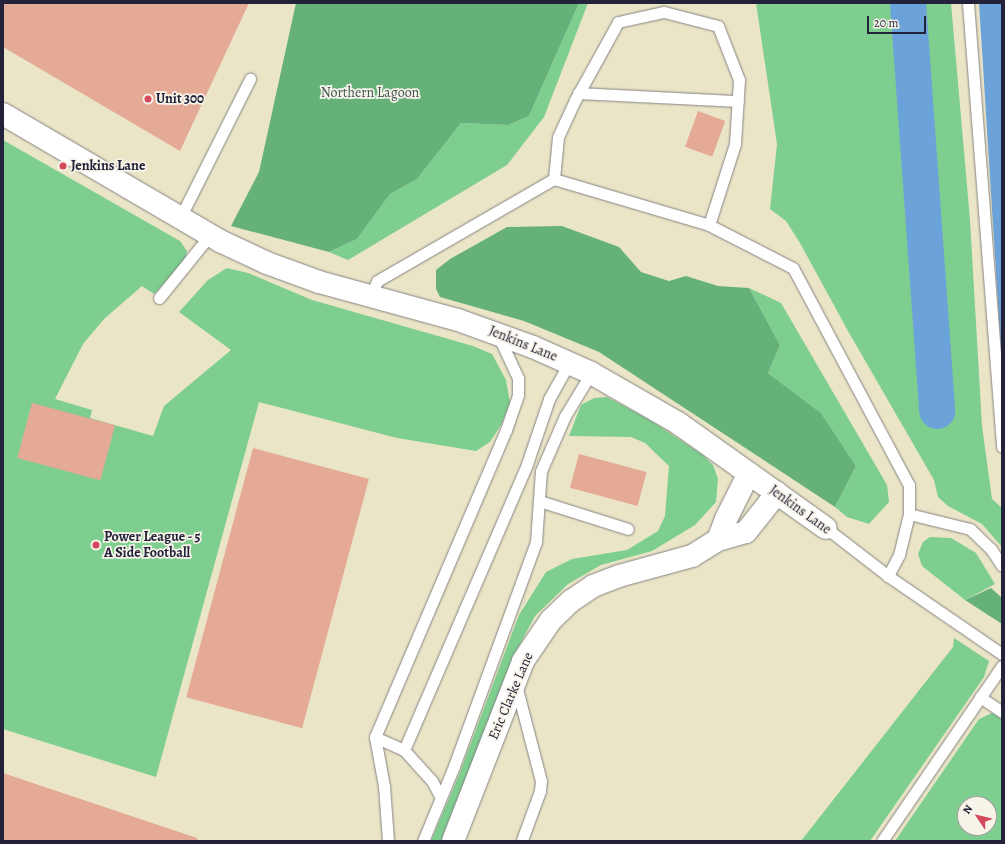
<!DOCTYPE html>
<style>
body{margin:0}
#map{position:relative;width:1005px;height:844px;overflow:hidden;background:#ebe5c8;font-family:Alegreya,serif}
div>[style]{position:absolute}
.green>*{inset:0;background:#7dce8f}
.forest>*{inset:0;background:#66b17a}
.water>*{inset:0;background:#6ca2da}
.river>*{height:36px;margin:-18px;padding:0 18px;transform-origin:18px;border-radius:18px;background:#6ca2da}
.building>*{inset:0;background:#e5aa96;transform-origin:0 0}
.roads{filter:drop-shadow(0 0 1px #868482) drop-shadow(0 0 1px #868482)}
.lane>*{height:11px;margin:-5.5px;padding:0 5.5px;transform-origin:5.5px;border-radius:5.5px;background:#fff}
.street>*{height:22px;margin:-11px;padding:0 11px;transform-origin:11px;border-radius:11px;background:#fff}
.dots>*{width:11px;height:11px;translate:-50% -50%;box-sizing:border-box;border:2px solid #f7f3e8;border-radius:50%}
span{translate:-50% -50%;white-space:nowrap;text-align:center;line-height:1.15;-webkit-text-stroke:3.5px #f7f3e8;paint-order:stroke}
.park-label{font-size:14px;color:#3d5654}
.poi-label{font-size:14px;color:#22223b;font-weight:700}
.left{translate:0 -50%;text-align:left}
.street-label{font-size:14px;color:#22223b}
.frame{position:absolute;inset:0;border:4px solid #22223b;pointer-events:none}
.north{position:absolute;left:957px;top:796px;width:40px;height:40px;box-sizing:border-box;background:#f7f3e8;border:1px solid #a29fa3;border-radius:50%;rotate:305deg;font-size:11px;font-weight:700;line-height:16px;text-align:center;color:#22223b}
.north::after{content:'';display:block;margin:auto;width:14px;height:18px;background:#d1495b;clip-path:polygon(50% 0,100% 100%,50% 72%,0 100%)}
.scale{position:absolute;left:867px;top:16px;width:59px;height:18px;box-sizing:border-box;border:2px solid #22223b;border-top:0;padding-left:5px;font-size:12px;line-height:14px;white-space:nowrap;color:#22223b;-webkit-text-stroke:3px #f7f3e8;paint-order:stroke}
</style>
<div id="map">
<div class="green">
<i style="clip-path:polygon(579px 3px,588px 3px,544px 117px,507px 165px,348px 260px,329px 252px,357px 239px,390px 194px,417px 179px,461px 123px,508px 125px,529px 116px)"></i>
<i style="clip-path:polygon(756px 3px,951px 3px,970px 220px,982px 426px,992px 499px,1002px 508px,1002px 547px,982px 524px,948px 506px,938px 497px,934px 480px,848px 331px,800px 243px,786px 221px,770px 209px,777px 144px)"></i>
<i style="clip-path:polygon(3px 140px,180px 241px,187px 251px,185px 262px,154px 294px,142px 286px,104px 319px,83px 344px,55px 399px,92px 410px,90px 418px,153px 436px,164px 406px,231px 350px,179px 312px,208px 280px,227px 268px,248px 273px,312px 300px,473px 346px,492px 354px,506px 380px,510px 403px,501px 425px,490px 442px,476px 451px,397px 438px,259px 402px,156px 777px,3px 729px)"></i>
<i style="clip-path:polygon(749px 288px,781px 303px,887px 485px,889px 502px,869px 524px,847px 517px,835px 507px,856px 466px,821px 413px,768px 373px,780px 345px)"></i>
<i style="clip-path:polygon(607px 397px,650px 420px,703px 455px,713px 465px,718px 479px,716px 502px,695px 525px,652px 551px,601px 565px,568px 584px,535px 616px,513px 657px,443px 841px,431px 841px,459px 775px,519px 615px,546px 572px,572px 559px,627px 550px,658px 531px,665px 516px,669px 466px,645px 443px,631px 437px,569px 436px,581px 405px,594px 398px)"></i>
<i style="clip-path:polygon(930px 537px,951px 538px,976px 553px,995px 584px,965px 600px,922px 566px,918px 554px,923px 542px)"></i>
<i style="clip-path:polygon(954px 638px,989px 661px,984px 677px,870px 841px,801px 841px,953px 647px)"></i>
<i style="clip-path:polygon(evenodd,992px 713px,1002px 719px,1002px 841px,895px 841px,979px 719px,992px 713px,965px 804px,989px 804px,989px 828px,965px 828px,965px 804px)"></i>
</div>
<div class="forest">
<i style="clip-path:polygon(296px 3px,579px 3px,529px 116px,508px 125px,461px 123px,417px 179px,390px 194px,357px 239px,329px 252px,231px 226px,259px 172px)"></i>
<i style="clip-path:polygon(562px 226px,619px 247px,641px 272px,669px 281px,686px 276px,718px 286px,749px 288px,780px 345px,768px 373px,821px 413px,856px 466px,835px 507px,599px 352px,524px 321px,440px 297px,436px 289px,436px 270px,450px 259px,507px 227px)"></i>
<i style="clip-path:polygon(991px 588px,1002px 598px,1002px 624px,965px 600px)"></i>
</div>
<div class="water">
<i style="clip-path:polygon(979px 3px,1002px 3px,1002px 367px)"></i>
</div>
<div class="river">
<i style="left:908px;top:3px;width:409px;rotate:85.9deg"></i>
</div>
<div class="building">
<i style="clip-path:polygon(3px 3px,249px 3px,180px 151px,3px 47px)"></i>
<i style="left:698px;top:111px;width:29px;height:38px;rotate:20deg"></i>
<i style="left:32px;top:403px;width:86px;height:57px;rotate:15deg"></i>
<i style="left:253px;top:448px;width:120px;height:258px;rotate:15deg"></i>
<i style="left:579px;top:454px;width:70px;height:35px;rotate:15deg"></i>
<i style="clip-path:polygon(3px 773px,197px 838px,197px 841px,3px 841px)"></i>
</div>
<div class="roads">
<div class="lane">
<i style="left:968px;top:3px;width:445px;rotate:85.6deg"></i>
<i style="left:578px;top:93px;width:160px;rotate:2.9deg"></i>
<i style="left:554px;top:179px;width:42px;rotate:-84.6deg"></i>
<i style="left:558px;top:137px;width:41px;rotate:-65.3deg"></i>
<i style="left:575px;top:100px;width:89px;rotate:-61.1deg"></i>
<i style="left:618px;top:22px;width:47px;rotate:-12.3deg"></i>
<i style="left:664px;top:12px;width:56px;rotate:14.5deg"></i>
<i style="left:718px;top:26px;width:58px;rotate:68.7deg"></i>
<i style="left:739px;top:80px;width:64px;rotate:93.6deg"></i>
<i style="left:735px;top:144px;width:85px;rotate:107.8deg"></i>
<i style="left:180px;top:218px;width:156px;rotate:-63.3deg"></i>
<i style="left:370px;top:297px;width:17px;rotate:-66deg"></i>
<i style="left:377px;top:281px;width:204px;rotate:-30deg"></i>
<i style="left:554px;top:179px;width:162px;rotate:16.5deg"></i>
<i style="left:709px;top:225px;width:94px;rotate:27.1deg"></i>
<i style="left:793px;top:268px;width:246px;rotate:61.9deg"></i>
<i style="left:909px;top:485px;width:29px;rotate:90deg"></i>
<i style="left:909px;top:514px;width:42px;rotate:103.7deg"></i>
<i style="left:899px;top:555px;width:24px;rotate:118deg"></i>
<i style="left:159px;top:298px;width:81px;rotate:-51deg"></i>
<i style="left:539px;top:501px;width:93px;rotate:17.5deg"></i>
<i style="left:909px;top:514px;width:63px;rotate:13.8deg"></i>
<i style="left:970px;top:529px;width:29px;rotate:44deg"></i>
<i style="left:991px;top:549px;width:20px;rotate:57deg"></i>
<i style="left:826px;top:528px;width:78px;rotate:37.7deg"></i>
<i style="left:888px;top:576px;width:138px;rotate:34.4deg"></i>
<i style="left:516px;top:685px;width:99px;rotate:75.4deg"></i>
<i style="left:541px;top:781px;width:10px;rotate:96deg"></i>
<i style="left:540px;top:791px;width:52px;rotate:110.2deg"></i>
<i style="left:980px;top:697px;width:27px;rotate:34deg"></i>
<i style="left:375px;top:737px;width:50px;rotate:79.6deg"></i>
<i style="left:384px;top:786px;width:55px;rotate:85.8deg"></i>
<i style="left:404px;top:750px;width:311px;rotate:-66.7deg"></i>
<i style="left:527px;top:464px;width:69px;rotate:-71.3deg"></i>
<i style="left:549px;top:399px;width:41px;rotate:-60.9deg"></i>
<i style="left:440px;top:796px;width:17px;rotate:-118deg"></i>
<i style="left:432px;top:781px;width:42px;rotate:-132.1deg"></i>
<i style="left:404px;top:750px;width:32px;rotate:-156deg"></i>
<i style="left:375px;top:737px;width:334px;rotate:-66.9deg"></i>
<i style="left:506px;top:430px;width:37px;rotate:-71deg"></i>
<i style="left:518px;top:395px;width:17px;rotate:-90deg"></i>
<i style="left:518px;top:378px;width:47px;rotate:-114.9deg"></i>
<i style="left:423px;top:841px;width:81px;rotate:-67.5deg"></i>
<i style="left:454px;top:766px;width:239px;rotate:-69.9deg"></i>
<i style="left:536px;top:542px;width:71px;rotate:-86deg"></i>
<i style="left:541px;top:471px;width:60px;rotate:-66.4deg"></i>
<i style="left:565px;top:416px;width:50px;rotate:-58.8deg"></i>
<i style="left:882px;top:841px;width:212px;rotate:-55.6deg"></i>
</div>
<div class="street">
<i style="left:3px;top:114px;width:251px;rotate:30.3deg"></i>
<i style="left:220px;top:241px;width:52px;rotate:25.1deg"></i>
<i style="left:267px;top:263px;width:55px;rotate:20.1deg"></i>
<i style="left:319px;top:282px;width:144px;rotate:15.3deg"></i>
<i style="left:458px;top:320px;width:80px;rotate:19.8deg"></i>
<i style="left:533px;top:347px;width:64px;rotate:24.1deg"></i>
<i style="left:591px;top:373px;width:100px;rotate:29.9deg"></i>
<i style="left:678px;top:423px;width:181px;rotate:35.4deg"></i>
<i style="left:718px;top:540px;width:22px;rotate:-69deg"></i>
<i style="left:726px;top:519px;width:51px;rotate:-63.4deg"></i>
<i style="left:453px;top:841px;width:193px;rotate:-68.7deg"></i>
<i style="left:523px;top:661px;width:50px;rotate:-55.7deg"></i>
<i style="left:551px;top:620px;width:28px;rotate:-44deg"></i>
<i style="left:571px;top:601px;width:27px;rotate:-34deg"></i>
<i style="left:593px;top:586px;width:28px;rotate:-21deg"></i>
<i style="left:619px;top:576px;width:76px;rotate:-15.3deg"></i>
<i style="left:692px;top:556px;width:31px;rotate:-32deg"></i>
<i style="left:718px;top:540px;width:29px;rotate:-16deg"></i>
<i style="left:746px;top:532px;width:50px;rotate:-51.5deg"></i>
</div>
</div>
<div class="dots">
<i style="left:148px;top:99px;background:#d1495b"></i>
<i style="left:63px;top:166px;background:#d1495b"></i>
<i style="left:96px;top:545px;background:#d1495b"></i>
</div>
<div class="park-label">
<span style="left:370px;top:93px">Northern Lagoon</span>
</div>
<div class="poi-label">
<span class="left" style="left:156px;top:99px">Unit 300</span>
<span class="left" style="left:71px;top:166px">Jenkins Lane</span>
<span class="left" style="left:104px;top:545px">Power League - 5<br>A Side Football</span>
</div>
<div class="street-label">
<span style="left:523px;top:344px;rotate:22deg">Jenkins Lane</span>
<span style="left:800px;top:510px;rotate:36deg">Jenkins Lane</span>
<span style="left:511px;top:696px;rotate:-67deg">Eric Clarke Lane</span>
</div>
<div class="frame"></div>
<div class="north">N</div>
<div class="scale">20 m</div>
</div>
